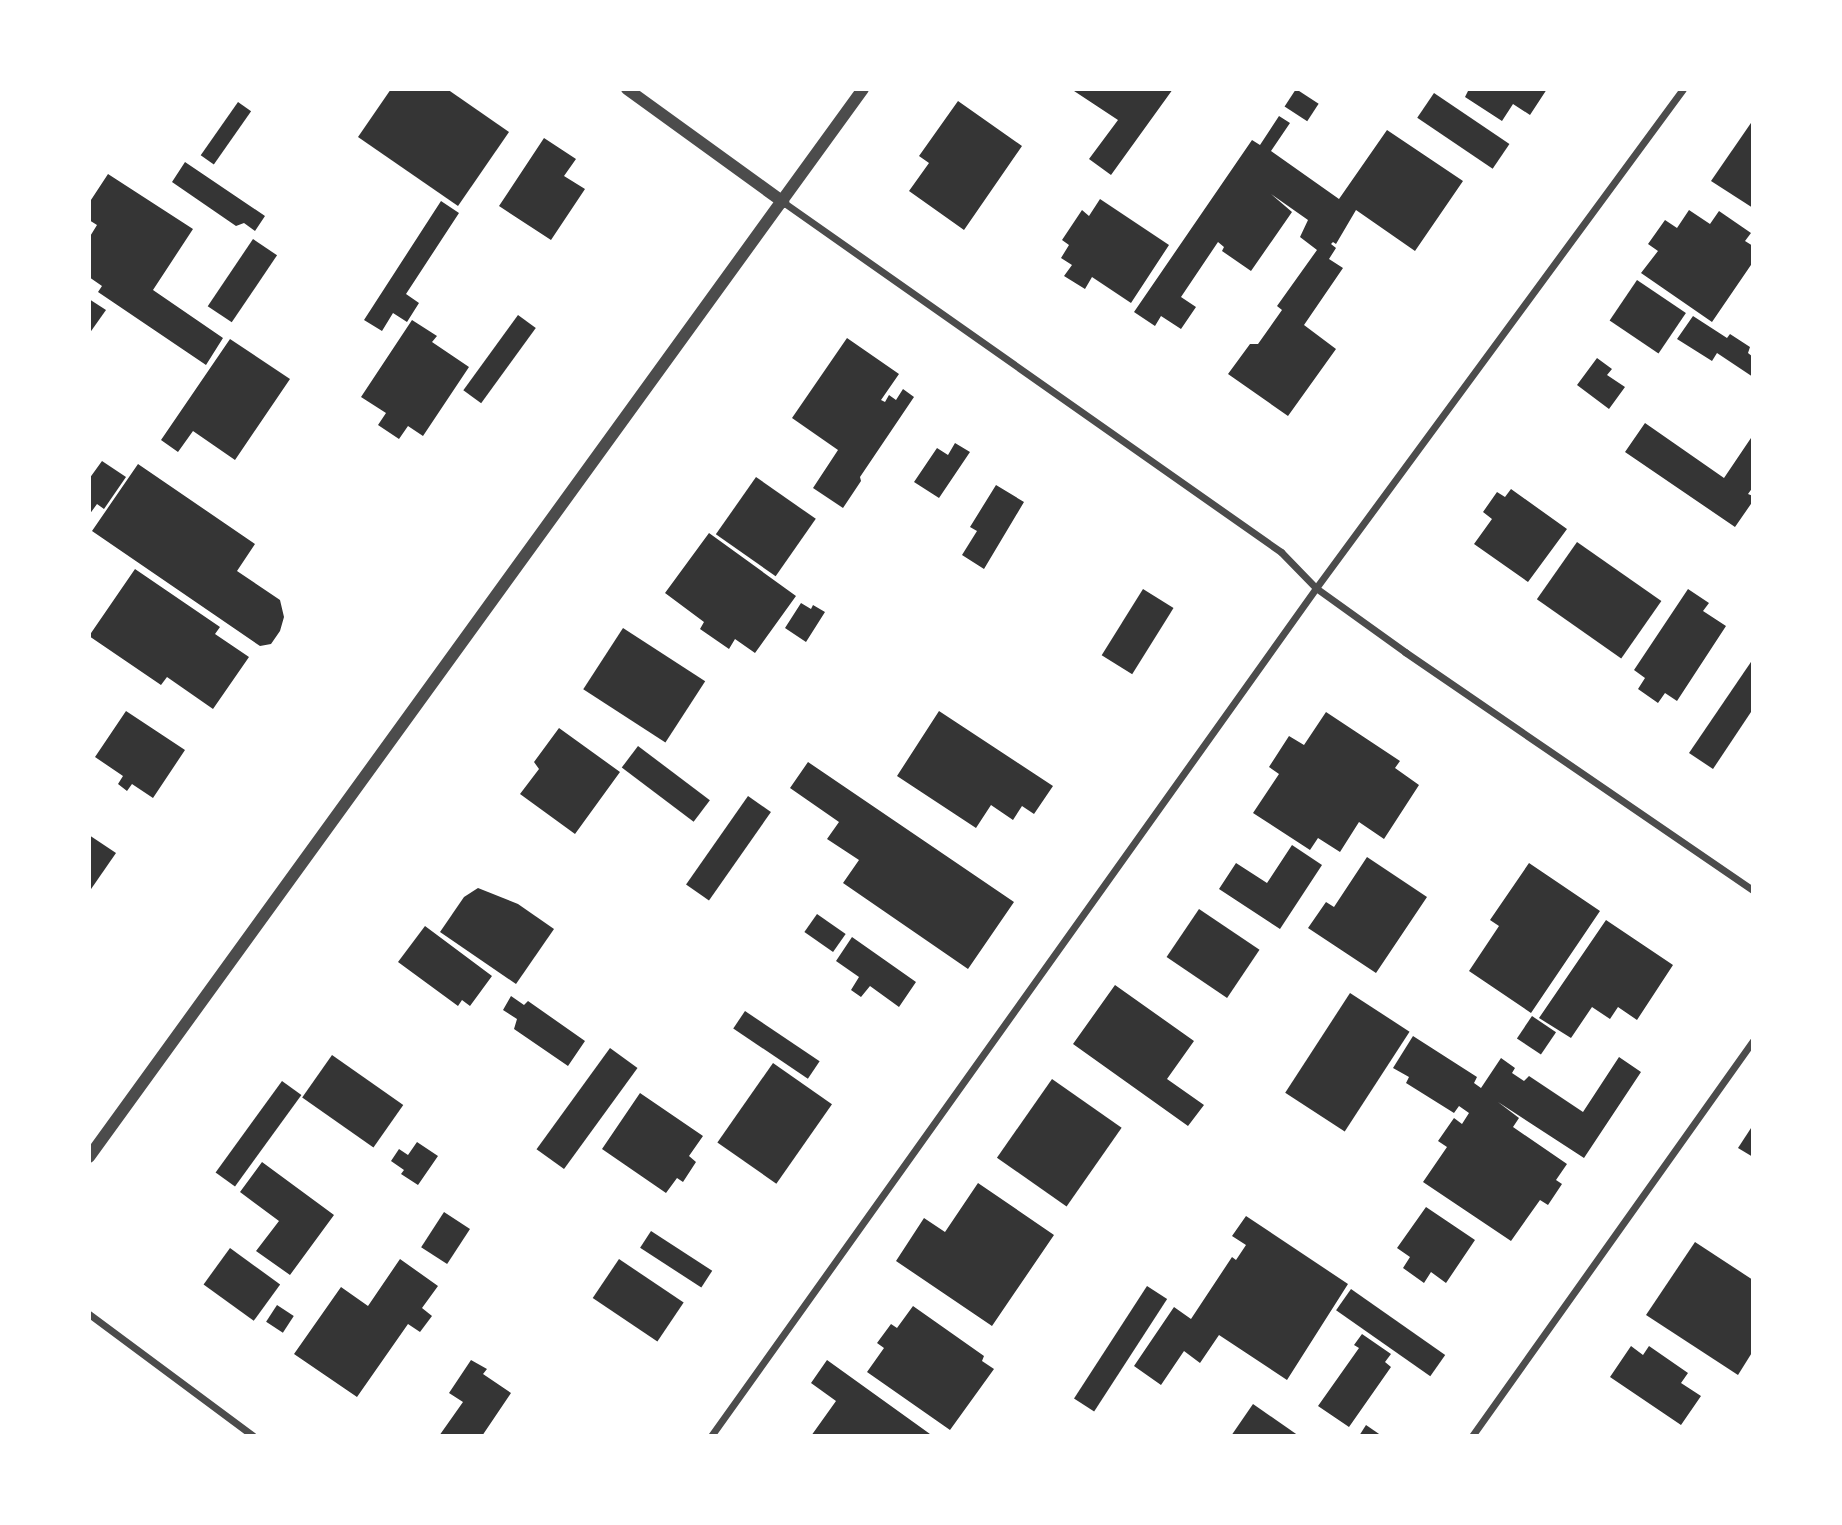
<!DOCTYPE html>
<style>
body{margin:0}
#map{position:relative;width:1842px;height:1525px;overflow:hidden;background:#fff;font-family:Roboto,sans-serif}
div>[style]{position:absolute}
.building>*{inset:0;background:#353535;transform-origin:0 0}
.minor>*{height:7px;margin:-3.5px;padding:0 3.5px;transform-origin:3.5px;border-radius:3.5px;background:#4c4c4c}
.tertiary>*{height:12px;margin:-6px;padding:0 6px;transform-origin:6px;border-radius:6px;background:#4c4c4c}
span{translate:-50% -50%;white-space:nowrap;text-align:center;line-height:1.15;-webkit-text-stroke:7px #fff;paint-order:stroke}
.frame{position:absolute;inset:0;border:91px solid #fff;pointer-events:none}
</style>
<div id="map">
<div class="building">
<div style="clip-path:polygon(391px 89px,447px 89px,509px 132px,458px 206px,358px 137px)"></div>
<div style="clip-path:polygon(1071px 89px,1173px 89px,1111px 175px,1089px 159px,1118px 120px)"></div>
<div style="left:1296px;top:89px;width:27px;height:21px;rotate:33deg"></div>
<div style="clip-path:polygon(1469px 89px,1547px 89px,1530px 115px,1513px 104px,1502px 121px,1465px 97px)"></div>
<div style="left:1434px;top:93px;width:91px;height:30px;rotate:34deg"></div>
<div style="clip-path:polygon(958px 101px,1022px 146px,964px 230px,909px 191px,929px 163px,919px 156px)"></div>
<div style="left:238px;top:102px;width:16px;height:65px;rotate:35deg"></div>
<div style="clip-path:polygon(1279px 116px,1290px 123px,1271px 151px,1339px 199px,1387px 130px,1463px 181px,1415px 251px,1356px 210px,1336px 244px,1333px 242px,1331px 244px,1336px 248px,1329px 259px,1343px 268px,1304px 325px,1336px 349px,1288px 416px,1228px 374px,1250px 344px,1258px 344px,1282px 310px,1277px 306px,1317px 250px,1300px 237px,1308px 220px,1271px 194px,1292px 212px,1251px 271px,1222px 251px,1224px 247px,1218px 242px,1181px 297px,1196px 307px,1181px 329px,1161px 316px,1155px 326px,1134px 312px,1252px 140px,1260px 145px)"></div>
<div style="clip-path:polygon(1753px 120px,1753px 208px,1711px 181px)"></div>
<div style="clip-path:polygon(544px 138px,576px 159px,564px 176px,585px 189px,551px 240px,499px 206px)"></div>
<div style="clip-path:polygon(185px 162px,265px 216px,255px 231px,244px 223px,236px 226px,172px 182px)"></div>
<div style="clip-path:polygon(108px 174px,193px 229px,153px 290px,223px 338px,206px 365px,98px 292px,102px 286px,89px 277px,89px 238px,97px 225px,89px 220px,89px 203px)"></div>
<div style="clip-path:polygon(1100px 199px,1169px 245px,1131px 303px,1092px 277px,1085px 289px,1064px 276px,1072px 265px,1061px 258px,1069px 245px,1062px 240px,1082px 210px,1089px 216px)"></div>
<div style="clip-path:polygon(441px 201px,459px 213px,406px 294px,419px 303px,407px 322px,393px 313px,382px 331px,364px 320px)"></div>
<div style="clip-path:polygon(1689px 210px,1710px 224px,1719px 211px,1751px 233px,1745px 241px,1753px 246px,1753px 262px,1712px 322px,1641px 273px,1658px 251px,1648px 244px,1665px 220px,1677px 228px)"></div>
<div style="left:253px;top:239px;width:29px;height:81px;rotate:34deg"></div>
<div style="left:1637px;top:280px;width:59px;height:49px;rotate:34deg"></div>
<div style="clip-path:polygon(89px 299px,106px 310px,89px 334px)"></div>
<div style="left:518px;top:315px;width:22px;height:93px;rotate:36deg"></div>
<div style="clip-path:polygon(1693px 316px,1727px 338px,1730px 334px,1750px 347px,1748px 353px,1753px 357px,1753px 377px,1717px 353px,1712px 361px,1677px 339px)"></div>
<div style="clip-path:polygon(412px 320px,437px 336px,432px 342px,469px 367px,423px 436px,408px 426px,399px 439px,378px 425px,386px 413px,361px 397px)"></div>
<div style="clip-path:polygon(847px 338px,899px 374px,881px 400px,885px 402px,889px 395px,896px 400px,903px 389px,914px 397px,860px 477px,861px 481px,843px 508px,813px 488px,838px 450px,792px 418px)"></div>
<div style="clip-path:polygon(230px 339px,290px 379px,235px 460px,193px 431px,178px 452px,161px 440px)"></div>
<div style="clip-path:polygon(1597px 358px,1612px 369px,1607px 375px,1625px 387px,1609px 409px,1577px 385px)"></div>
<div style="clip-path:polygon(1645px 423px,1724px 478px,1753px 435px,1753px 487px,1748px 494px,1753px 496px,1753px 501px,1735px 527px,1625px 452px)"></div>
<div style="clip-path:polygon(955px 443px,970px 452px,939px 498px,914px 482px,937px 448px,948px 455px)"></div>
<div style="clip-path:polygon(102px 461px,126px 477px,104px 509px,97px 504px,89px 515px,89px 479px)"></div>
<div style="clip-path:polygon(138px 464px,255px 544px,237px 571px,280px 600px,284px 617px,280px 631px,271px 644px,260px 646px,92px 531px)"></div>
<div style="left:756px;top:477px;width:73px;height:70px;rotate:35deg"></div>
<div style="clip-path:polygon(996px 485px,1024px 502px,984px 569px,962px 555px,977px 531px,970px 527px)"></div>
<div style="clip-path:polygon(1511px 489px,1567px 529px,1528px 582px,1474px 544px,1492px 519px,1483px 512px,1497px 492px,1505px 497px)"></div>
<div style="clip-path:polygon(709px 533px,796px 596px,755px 653px,735px 639px,729px 649px,700px 629px,704px 622px,665px 593px)"></div>
<div style="left:1577px;top:542px;width:103px;height:70px;rotate:35deg"></div>
<div style="clip-path:polygon(135px 569px,220px 627px,215px 634px,249px 657px,213px 709px,167px 677px,161px 685px,89px 636px)"></div>
<div style="left:1143px;top:589px;width:36px;height:78px;rotate:32deg"></div>
<div style="clip-path:polygon(1688px 589px,1709px 603px,1703px 611px,1726px 626px,1677px 701px,1665px 693px,1658px 703px,1638px 689px,1645px 678px,1634px 670px)"></div>
<div style="clip-path:polygon(801px 603px,811px 609px,813px 605px,825px 612px,806px 642px,785px 628px)"></div>
<div style="left:623px;top:628px;width:98px;height:73px;rotate:33deg"></div>
<div style="clip-path:polygon(1753px 659px,1753px 709px,1713px 769px,1689px 753px)"></div>
<div style="clip-path:polygon(126px 711px,185px 750px,153px 798px,132px 784px,127px 791px,118px 784px,123px 776px,95px 757px)"></div>
<div style="clip-path:polygon(939px 711px,1053px 786px,1034px 814px,1022px 806px,1013px 820px,991px 805px,976px 828px,897px 776px)"></div>
<div style="clip-path:polygon(1326px 712px,1400px 761px,1395px 768px,1419px 785px,1384px 839px,1359px 822px,1340px 852px,1318px 838px,1310px 850px,1253px 813px,1279px 774px,1269px 767px,1289px 736px,1304px 745px)"></div>
<div style="clip-path:polygon(559px 728px,620px 772px,575px 834px,520px 794px,539px 769px,534px 762px)"></div>
<div style="left:638px;top:746px;width:90px;height:27px;rotate:37deg"></div>
<div style="clip-path:polygon(808px 762px,1014px 902px,968px 969px,843px 883px,859px 860px,827px 839px,839px 822px,790px 788px)"></div>
<div style="left:748px;top:796px;width:28px;height:108px;rotate:35deg"></div>
<div style="clip-path:polygon(89px 835px,116px 853px,89px 892px)"></div>
<div style="clip-path:polygon(1292px 845px,1322px 865px,1280px 929px,1219px 889px,1236px 863px,1267px 883px)"></div>
<div style="clip-path:polygon(1367px 857px,1427px 897px,1376px 973px,1308px 928px,1326px 902px,1334px 907px)"></div>
<div style="clip-path:polygon(1529px 863px,1600px 911px,1531px 1013px,1469px 971px,1499px 926px,1490px 920px)"></div>
<div style="clip-path:polygon(478px 888px,518px 904px,554px 929px,516px 984px,440px 932px,464px 897px)"></div>
<div style="left:1199px;top:909px;width:73px;height:58px;rotate:34deg"></div>
<div style="left:817px;top:914px;width:35px;height:22px;rotate:35deg"></div>
<div style="clip-path:polygon(1606px 920px,1673px 965px,1637px 1020px,1618px 1007px,1610px 1019px,1592px 1007px,1571px 1038px,1539px 1018px)"></div>
<div style="clip-path:polygon(425px 926px,492px 976px,470px 1006px,462px 1000px,458px 1006px,398px 962px)"></div>
<div style="clip-path:polygon(852px 937px,916px 982px,899px 1007px,870px 986px,861px 997px,851px 990px,859px 977px,836px 961px)"></div>
<div style="clip-path:polygon(1115px 985px,1194px 1041px,1167px 1079px,1204px 1105px,1188px 1126px,1073px 1044px)"></div>
<div style="left:1350px;top:993px;width:71px;height:119px;rotate:33deg"></div>
<div style="clip-path:polygon(511px 996px,524px 1005px,528px 1001px,585px 1041px,568px 1066px,514px 1029px,517px 1019px,503px 1010px)"></div>
<div style="left:745px;top:1011px;width:90px;height:21px;rotate:34deg"></div>
<div style="left:1532px;top:1016px;width:29px;height:27px;rotate:34deg"></div>
<div style="clip-path:polygon(1413px 1036px,1477px 1077px,1474px 1083px,1481px 1088px,1501px 1058px,1515px 1068px,1512px 1073px,1524px 1081px,1529px 1076px,1583px 1112px,1619px 1057px,1641px 1072px,1584px 1158px,1498px 1102px,1519px 1118px,1513px 1127px,1567px 1164px,1556px 1180px,1562px 1184px,1548px 1205px,1540px 1200px,1511px 1241px,1423px 1182px,1447px 1147px,1438px 1141px,1454px 1118px,1462px 1124px,1469px 1113px,1459px 1106px,1454px 1113px,1406px 1083px,1409px 1077px,1393px 1068px)"></div>
<div style="left:610px;top:1048px;width:34px;height:125px;rotate:36deg"></div>
<div style="left:332px;top:1055px;width:87px;height:52px;rotate:35deg"></div>
<div style="left:773px;top:1063px;width:72px;height:97px;rotate:35deg"></div>
<div style="left:1052px;top:1079px;width:85px;height:96px;rotate:35deg"></div>
<div style="left:282px;top:1081px;width:24px;height:113px;rotate:36deg"></div>
<div style="clip-path:polygon(640px 1093px,703px 1136px,689px 1156px,696px 1162px,683px 1182px,677px 1178px,666px 1193px,602px 1149px)"></div>
<div style="clip-path:polygon(1753px 1125px,1753px 1157px,1738px 1148px)"></div>
<div style="clip-path:polygon(417px 1142px,438px 1156px,418px 1185px,401px 1174px,404px 1170px,391px 1161px,399px 1149px,408px 1155px)"></div>
<div style="clip-path:polygon(262px 1162px,334px 1215px,290px 1275px,256px 1251px,279px 1221px,240px 1192px)"></div>
<div style="clip-path:polygon(978px 1183px,1054px 1235px,992px 1326px,896px 1261px,924px 1218px,945px 1232px)"></div>
<div style="clip-path:polygon(1426px 1207px,1475px 1240px,1446px 1283px,1431px 1272px,1424px 1283px,1403px 1268px,1410px 1257px,1397px 1248px)"></div>
<div style="left:444px;top:1212px;width:31px;height:42px;rotate:33deg"></div>
<div style="clip-path:polygon(1246px 1216px,1348px 1284px,1287px 1380px,1219px 1335px,1200px 1363px,1184px 1351px,1161px 1385px,1134px 1366px,1174px 1307px,1191px 1319px,1232px 1257px,1236px 1260px,1246px 1245px,1232px 1236px)"></div>
<div style="left:651px;top:1231px;width:73px;height:20px;rotate:33deg"></div>
<div style="clip-path:polygon(1695px 1242px,1753px 1280px,1753px 1351px,1738px 1375px,1646px 1315px)"></div>
<div style="left:230px;top:1248px;width:62px;height:45px;rotate:36deg"></div>
<div style="clip-path:polygon(400px 1259px,438px 1286px,422px 1308px,432px 1316px,420px 1332px,408px 1324px,357px 1397px,294px 1354px,341px 1287px,368px 1306px)"></div>
<div style="left:619px;top:1259px;width:78px;height:47px;rotate:34deg"></div>
<div style="left:1147px;top:1286px;width:24px;height:134px;rotate:33deg"></div>
<div style="left:1351px;top:1289px;width:115px;height:26px;rotate:35deg"></div>
<div style="left:277px;top:1305px;width:20px;height:20px;rotate:33deg"></div>
<div style="clip-path:polygon(913px 1306px,984px 1356px,982px 1361px,994px 1369px,950px 1430px,867px 1372px,884px 1348px,877px 1343px,891px 1324px,897px 1328px)"></div>
<div style="clip-path:polygon(1362px 1334px,1391px 1354px,1385px 1362px,1391px 1367px,1349px 1427px,1318px 1406px,1359px 1348px,1354px 1345px)"></div>
<div style="clip-path:polygon(1631px 1346px,1643px 1355px,1649px 1346px,1688px 1373px,1681px 1383px,1701px 1396px,1681px 1425px,1610px 1377px)"></div>
<div style="clip-path:polygon(471px 1360px,487px 1369px,483px 1374px,511px 1393px,482px 1436px,439px 1436px,463px 1402px,449px 1393px)"></div>
<div style="clip-path:polygon(827px 1360px,930px 1434px,929px 1436px,811px 1436px,836px 1401px,811px 1383px)"></div>
<div style="clip-path:polygon(1253px 1404px,1299px 1436px,1231px 1436px)"></div>
<div style="clip-path:polygon(1366px 1425px,1382px 1436px,1359px 1436px)"></div>
</div>
<div class="minor">
<div style="left:783px;top:202px;width:609px;rotate:35.1deg"></div>
<div style="left:1281px;top:552px;width:50px;rotate:45.8deg"></div>
<div style="left:1316px;top:588px;width:110px;rotate:35.7deg"></div>
<div style="left:1405px;top:652px;width:422px;rotate:34.4deg"></div>
<div style="left:89px;top:1314px;width:204px;rotate:36.6deg"></div>
<div style="left:711px;top:1436px;width:1042px;rotate:-54.49deg"></div>
<div style="left:1316px;top:588px;width:619px;rotate:-53.67deg"></div>
<div style="left:1472px;top:1436px;width:485px;rotate:-54.6deg"></div>
</div>
<div class="tertiary">
<div style="left:627px;top:89px;width:193px;rotate:35.9deg"></div>
<div style="left:89px;top:1157px;width:1319px;rotate:-54.07deg"></div>
</div>
<div class="frame"></div>
</div>
